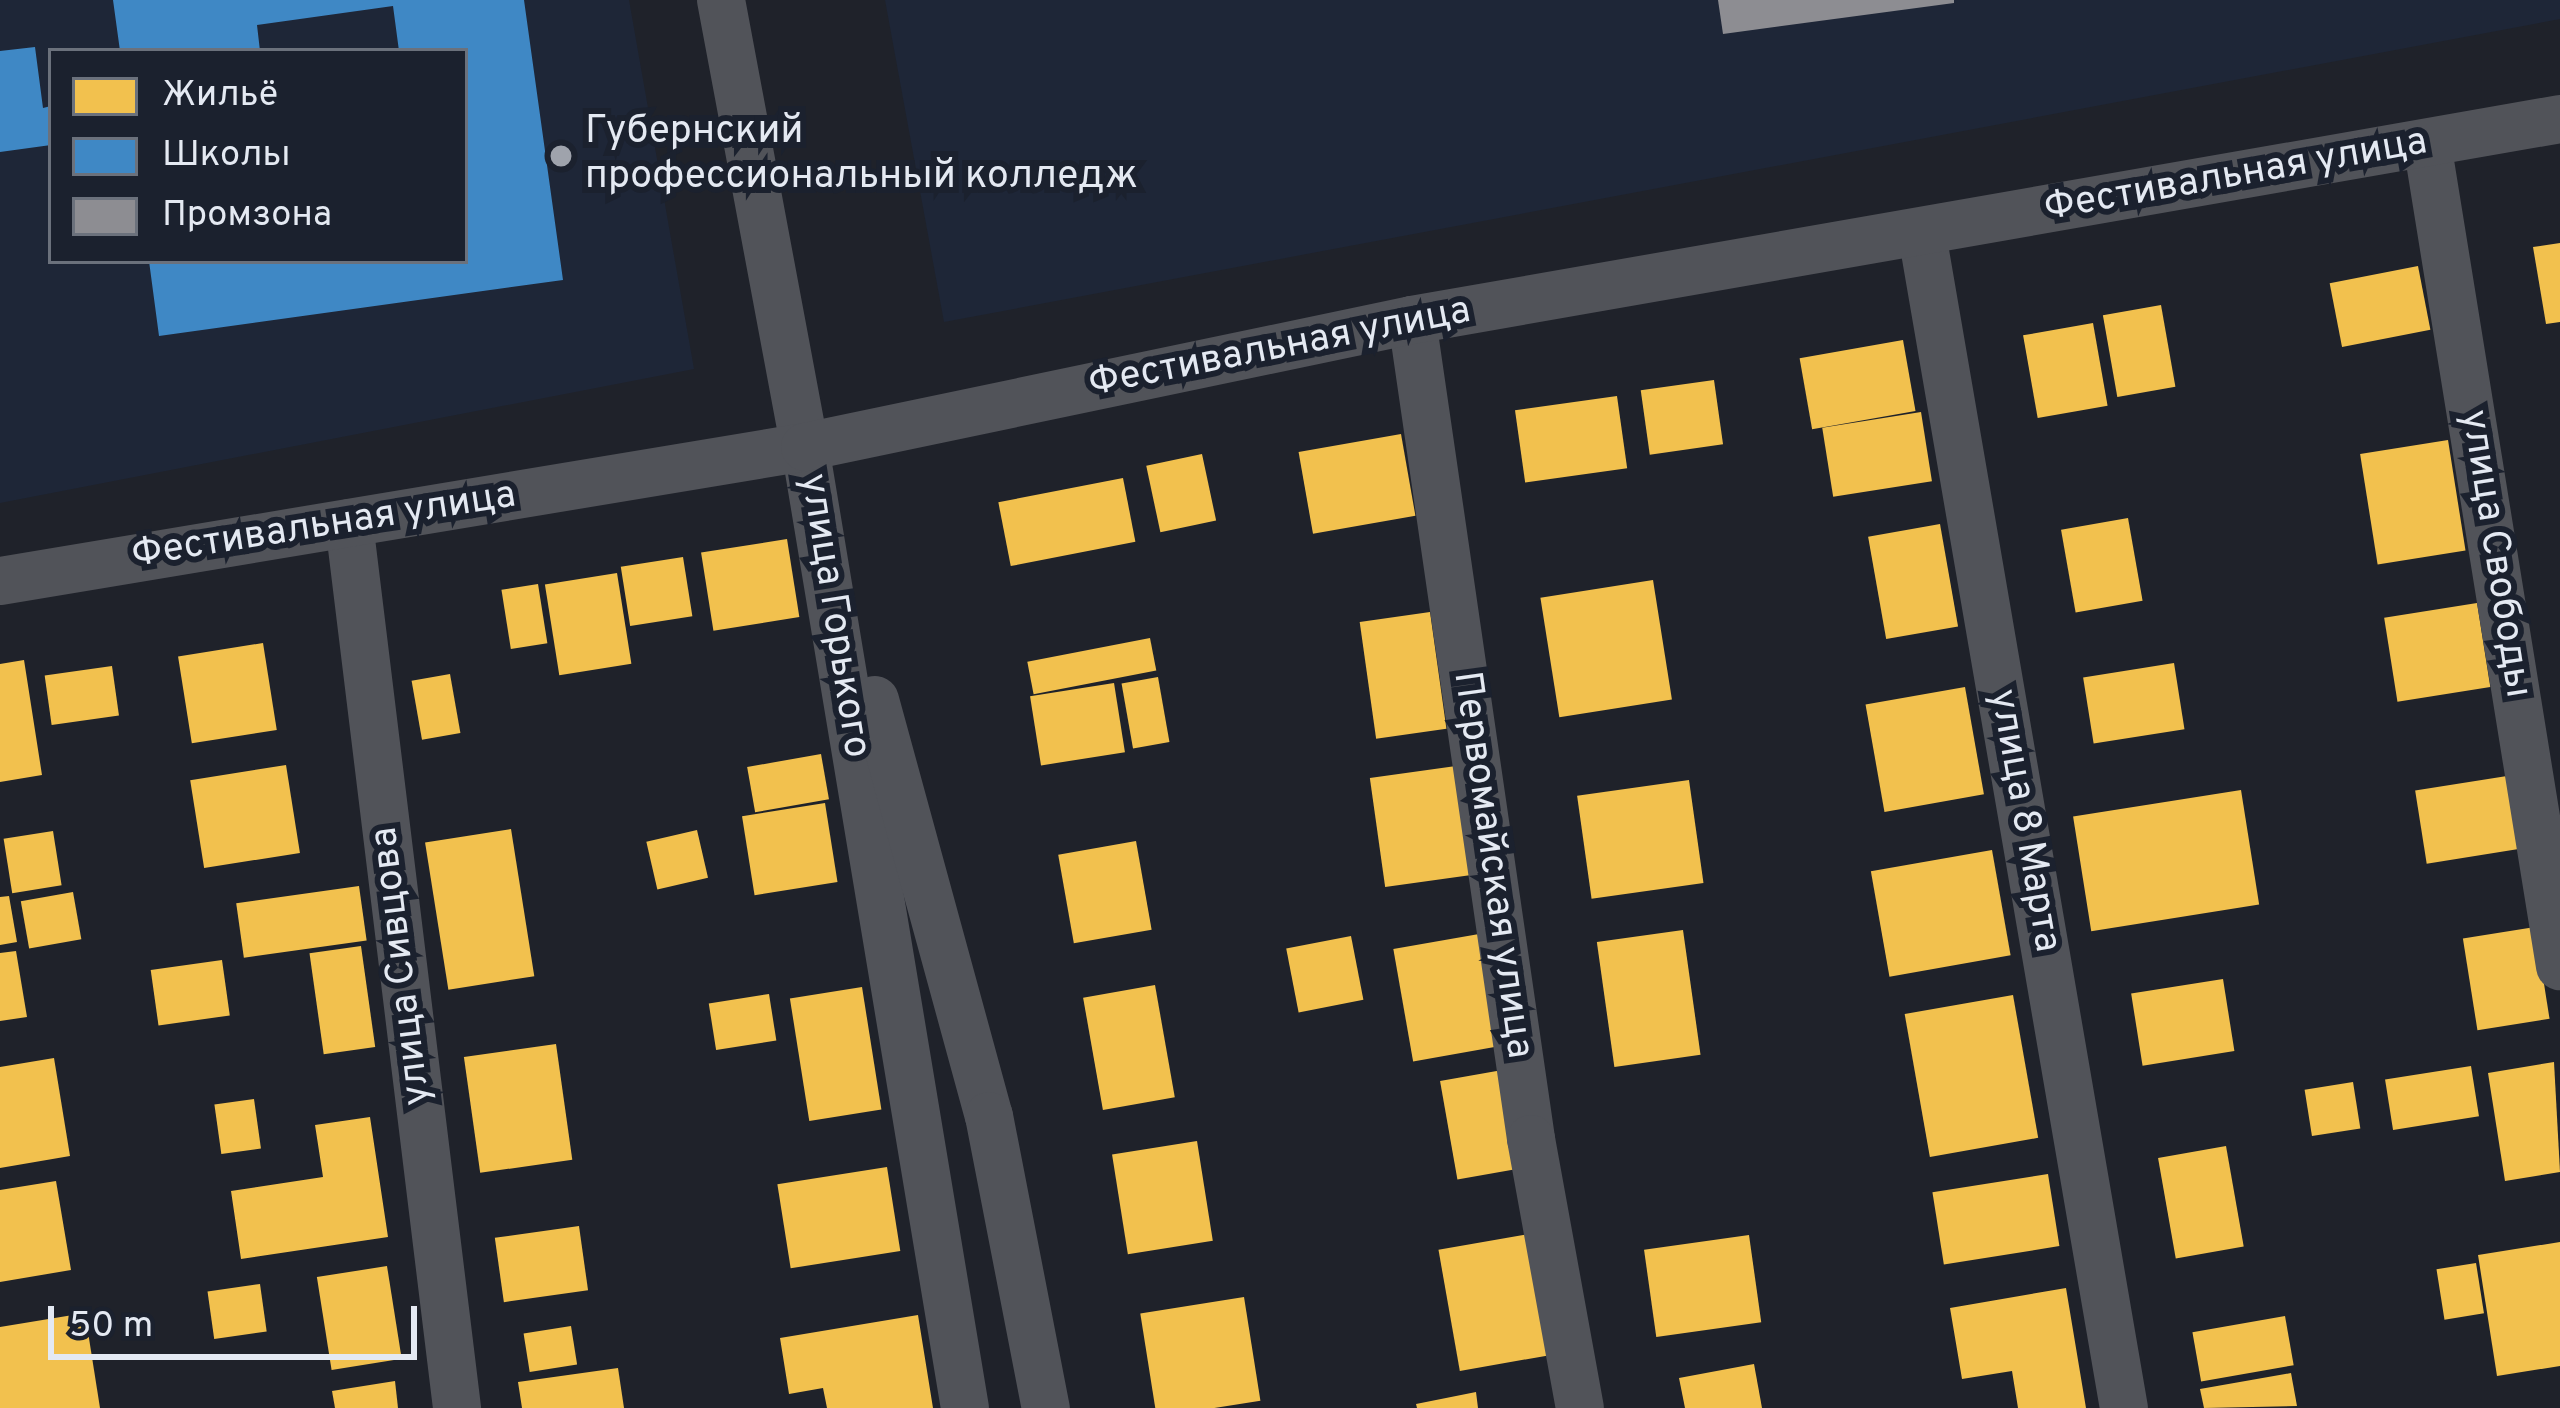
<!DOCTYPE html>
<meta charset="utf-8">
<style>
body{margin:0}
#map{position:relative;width:2560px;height:1408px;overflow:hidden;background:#1f222a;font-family:Overpass,sans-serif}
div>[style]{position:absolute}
.built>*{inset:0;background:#1e2637}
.homes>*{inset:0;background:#f2c14e;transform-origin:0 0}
.schools>*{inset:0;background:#3f88c5}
.industry>*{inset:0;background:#8d8d92}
.street>*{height:48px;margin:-24px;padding:0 24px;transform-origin:24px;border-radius:24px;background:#515359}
.dots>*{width:33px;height:33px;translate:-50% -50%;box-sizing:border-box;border:6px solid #1b212e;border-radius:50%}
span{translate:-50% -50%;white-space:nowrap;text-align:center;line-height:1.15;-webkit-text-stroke:12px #1b212e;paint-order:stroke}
.poi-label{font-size:39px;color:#e4e9f2}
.left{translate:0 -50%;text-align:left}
.street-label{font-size:39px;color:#e4e9f2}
.legend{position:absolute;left:48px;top:48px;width:420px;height:216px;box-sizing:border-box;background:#1b212e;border:3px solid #6b717c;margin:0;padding:15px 21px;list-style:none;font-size:36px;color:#e4e9f2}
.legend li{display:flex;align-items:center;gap:24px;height:60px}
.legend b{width:60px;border:3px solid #6b717c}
.scale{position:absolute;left:48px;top:1306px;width:369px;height:54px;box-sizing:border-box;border:6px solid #e4e9f2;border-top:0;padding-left:15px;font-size:36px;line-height:42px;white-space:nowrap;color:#e4e9f2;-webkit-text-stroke:9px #1b212e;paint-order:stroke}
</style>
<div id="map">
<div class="built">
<div style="clip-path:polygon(evenodd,0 0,629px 0,694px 369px,0 503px,0 0,51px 51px,465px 51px,465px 261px,51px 261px,51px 51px)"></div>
<div style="clip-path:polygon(885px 0,2560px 0,2560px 19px,944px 322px)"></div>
</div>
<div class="homes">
<div style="clip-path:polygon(2560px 243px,2560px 322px,2546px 324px,2533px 247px)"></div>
<div style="left:2418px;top:266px;width:65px;height:90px;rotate:79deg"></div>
<div style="left:2161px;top:305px;width:83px;height:59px;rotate:80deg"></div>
<div style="left:2093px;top:323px;width:84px;height:71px;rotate:80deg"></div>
<div style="left:1903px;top:340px;width:72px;height:105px;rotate:80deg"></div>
<div style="left:1714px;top:380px;width:65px;height:74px;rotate:82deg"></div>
<div style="left:1617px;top:396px;width:73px;height:103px;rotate:82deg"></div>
<div style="left:1921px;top:412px;width:70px;height:100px;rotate:81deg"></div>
<div style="left:1401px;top:434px;width:83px;height:104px;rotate:80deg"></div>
<div style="left:2448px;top:440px;width:112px;height:89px;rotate:81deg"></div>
<div style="left:1202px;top:454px;width:68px;height:57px;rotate:78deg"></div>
<div style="left:1123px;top:478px;width:65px;height:127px;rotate:79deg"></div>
<div style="left:2128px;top:518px;width:84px;height:68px;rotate:80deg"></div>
<div style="left:1940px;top:524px;width:104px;height:73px;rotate:80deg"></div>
<div style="left:787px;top:539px;width:79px;height:87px;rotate:81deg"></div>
<div style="left:683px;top:557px;width:60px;height:63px;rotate:81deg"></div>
<div style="left:617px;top:573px;width:92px;height:73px;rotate:81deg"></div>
<div style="left:1653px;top:580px;width:121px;height:114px;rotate:81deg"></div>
<div style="left:538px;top:584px;width:60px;height:37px;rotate:81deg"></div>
<div style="left:2477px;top:603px;width:85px;height:94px;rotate:81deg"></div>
<div style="left:1430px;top:612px;width:118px;height:71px;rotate:82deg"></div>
<div style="left:1150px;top:638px;width:33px;height:125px;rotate:79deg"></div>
<div style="left:263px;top:643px;width:88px;height:86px;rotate:81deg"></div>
<div style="clip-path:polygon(24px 660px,42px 775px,0 782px,0 664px)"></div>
<div style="left:2174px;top:663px;width:67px;height:92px;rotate:81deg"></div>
<div style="left:112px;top:666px;width:50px;height:68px;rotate:82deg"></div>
<div style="left:450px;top:674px;width:60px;height:39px;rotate:80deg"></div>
<div style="left:1158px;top:677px;width:66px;height:37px;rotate:80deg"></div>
<div style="left:1114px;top:683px;width:70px;height:85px;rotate:81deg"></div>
<div style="left:1965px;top:687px;width:109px;height:101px;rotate:80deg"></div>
<div style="left:821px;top:754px;width:46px;height:75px;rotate:80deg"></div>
<div style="left:286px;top:765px;width:89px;height:97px;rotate:81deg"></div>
<div style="left:1456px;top:766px;width:110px;height:87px;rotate:82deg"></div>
<div style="left:2507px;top:776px;width:74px;height:93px;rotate:81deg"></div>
<div style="left:1689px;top:780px;width:104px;height:113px;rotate:82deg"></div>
<div style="left:2241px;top:790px;width:116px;height:170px;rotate:81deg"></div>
<div style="left:825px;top:803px;width:80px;height:84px;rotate:81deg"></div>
<div style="left:511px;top:829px;width:149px;height:87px;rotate:81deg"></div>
<div style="left:697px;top:830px;width:49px;height:52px;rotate:77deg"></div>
<div style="left:53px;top:831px;width:55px;height:50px;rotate:81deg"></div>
<div style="left:1136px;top:841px;width:90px;height:79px;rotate:80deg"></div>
<div style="left:1992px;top:850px;width:107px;height:123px;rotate:80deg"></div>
<div style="left:359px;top:886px;width:55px;height:124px;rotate:82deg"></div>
<div style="left:73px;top:892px;width:48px;height:53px;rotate:80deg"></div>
<div style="clip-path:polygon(9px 896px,17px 942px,0 945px,0 897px)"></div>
<div style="left:2535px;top:927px;width:93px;height:73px;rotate:81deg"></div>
<div style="left:1683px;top:930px;width:126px;height:87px;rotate:82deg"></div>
<div style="left:1479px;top:934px;width:114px;height:87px;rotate:80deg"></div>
<div style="left:1351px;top:936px;width:65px;height:66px;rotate:79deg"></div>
<div style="left:361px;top:946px;width:102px;height:52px;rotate:82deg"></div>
<div style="clip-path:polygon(16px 951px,27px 1017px,0 1021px,0 953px)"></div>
<div style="left:222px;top:960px;width:56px;height:72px;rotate:82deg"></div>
<div style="left:2223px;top:979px;width:73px;height:93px;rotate:81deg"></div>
<div style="left:1155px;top:985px;width:114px;height:73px;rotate:80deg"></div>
<div style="left:862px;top:987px;width:124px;height:73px;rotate:81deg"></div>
<div style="left:769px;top:994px;width:47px;height:61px;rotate:81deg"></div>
<div style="left:2013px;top:995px;width:145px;height:110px;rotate:80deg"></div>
<div style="left:556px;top:1044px;width:117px;height:93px;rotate:82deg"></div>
<div style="clip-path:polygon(54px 1058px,70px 1156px,0 1168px,0 1067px)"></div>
<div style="clip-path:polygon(2554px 1062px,2560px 1172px,2505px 1181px,2488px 1073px)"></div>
<div style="left:2471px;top:1066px;width:51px;height:87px;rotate:81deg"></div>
<div style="left:1508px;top:1069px;width:100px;height:69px;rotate:80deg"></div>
<div style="left:2353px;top:1082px;width:47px;height:49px;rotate:81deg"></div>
<div style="left:254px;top:1099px;width:50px;height:40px;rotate:82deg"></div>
<div style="clip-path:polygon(370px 1117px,388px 1237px,241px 1259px,231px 1191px,323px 1177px,315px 1125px)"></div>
<div style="left:1197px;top:1141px;width:101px;height:86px;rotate:81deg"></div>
<div style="left:2226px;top:1146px;width:102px;height:69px;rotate:80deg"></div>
<div style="left:887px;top:1167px;width:85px;height:111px;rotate:81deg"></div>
<div style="left:2048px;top:1174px;width:73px;height:117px;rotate:81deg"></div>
<div style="clip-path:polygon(56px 1181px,71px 1270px,0 1282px,0 1190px)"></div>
<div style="left:579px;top:1226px;width:65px;height:85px;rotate:82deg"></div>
<div style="left:1534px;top:1233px;width:123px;height:97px;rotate:80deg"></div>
<div style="left:1749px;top:1235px;width:88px;height:106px;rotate:82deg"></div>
<div style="clip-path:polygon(2560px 1242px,2560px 1366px,2497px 1376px,2478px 1255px)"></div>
<div style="left:2476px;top:1263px;width:51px;height:40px;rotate:81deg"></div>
<div style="left:387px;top:1266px;width:94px;height:71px;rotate:81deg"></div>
<div style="left:260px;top:1284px;width:48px;height:53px;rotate:82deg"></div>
<div style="clip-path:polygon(2066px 1288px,2086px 1408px,2018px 1408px,2012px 1371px,1962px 1379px,1950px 1308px)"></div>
<div style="left:1244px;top:1297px;width:105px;height:105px;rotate:81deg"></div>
<div style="clip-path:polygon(85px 1313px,100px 1408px,0 1408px,0 1327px)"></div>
<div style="clip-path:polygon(918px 1315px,933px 1408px,827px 1408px,823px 1388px,789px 1394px,780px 1338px)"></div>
<div style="left:2285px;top:1316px;width:50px;height:94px;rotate:80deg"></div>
<div style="left:571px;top:1326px;width:39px;height:48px;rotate:81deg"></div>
<div style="clip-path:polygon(1754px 1364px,1762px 1408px,1685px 1408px,1679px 1378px)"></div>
<div style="clip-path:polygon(618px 1368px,624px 1408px,522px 1408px,518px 1382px)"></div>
<div style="clip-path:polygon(2291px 1373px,2297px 1406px,2204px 1408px,2200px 1389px)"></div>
<div style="clip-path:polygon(395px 1381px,398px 1408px,335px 1408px,332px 1391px)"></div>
<div style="clip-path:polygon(1476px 1392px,1478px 1408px,1417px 1408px,1416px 1404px)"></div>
</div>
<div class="schools">
<div style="clip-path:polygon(113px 0,524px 0,563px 280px,159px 336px,149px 261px,465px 261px,465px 51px,399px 51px,393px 6px,257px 25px,260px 51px,120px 51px)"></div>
<div style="clip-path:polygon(35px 47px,43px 108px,51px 106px,51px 145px,0 152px,0 51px)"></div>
</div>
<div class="industry">
<div style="clip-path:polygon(1718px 0,1954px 0,1954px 3px,1723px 34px)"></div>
</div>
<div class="street">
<div style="left:721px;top:0;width:455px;rotate:79.4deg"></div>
<div style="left:805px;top:447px;width:974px;rotate:80.55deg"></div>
<div style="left:2427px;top:143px;width:834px;rotate:80.82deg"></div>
<div style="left:1922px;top:234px;width:1191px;rotate:80.24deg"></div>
<div style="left:1412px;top:320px;width:828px;rotate:81.73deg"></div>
<div style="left:1531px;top:1139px;width:273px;rotate:79.7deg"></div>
<div style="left:349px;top:523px;width:892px;rotate:83.04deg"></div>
<div style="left:0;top:581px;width:816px;rotate:-9.45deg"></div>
<div style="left:805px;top:447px;width:620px;rotate:-11.82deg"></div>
<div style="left:1412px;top:320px;width:1165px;rotate:-9.93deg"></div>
<div style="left:875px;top:700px;width:431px;rotate:74.7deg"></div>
<div style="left:989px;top:1116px;width:298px;rotate:79deg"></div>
</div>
<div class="dots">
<div style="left:561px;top:156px;background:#9fa3ac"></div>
</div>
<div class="poi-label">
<span class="left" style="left:585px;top:156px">Губернский<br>профессиональный колледж</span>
</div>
<div class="street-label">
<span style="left:2236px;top:177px;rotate:-10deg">Фестивальная улица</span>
<span style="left:1280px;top:349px;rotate:-11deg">Фестивальная улица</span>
<span style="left:324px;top:527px;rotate:-9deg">Фестивальная улица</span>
<span style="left:2494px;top:554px;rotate:81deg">улица Свободы</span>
<span style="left:833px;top:616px;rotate:81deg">улица Горького</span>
<span style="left:2023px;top:821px;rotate:80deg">улица 8 Марта</span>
<span style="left:1491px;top:865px;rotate:82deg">Первомайская улица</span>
<span style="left:403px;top:966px;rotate:-97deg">улица Сивцова</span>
</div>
<ul class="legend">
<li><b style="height:33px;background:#f2c14e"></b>Жильё</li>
<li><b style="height:33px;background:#3f88c5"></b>Школы</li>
<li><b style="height:33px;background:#8d8d92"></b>Промзона</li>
</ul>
<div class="scale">50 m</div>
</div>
